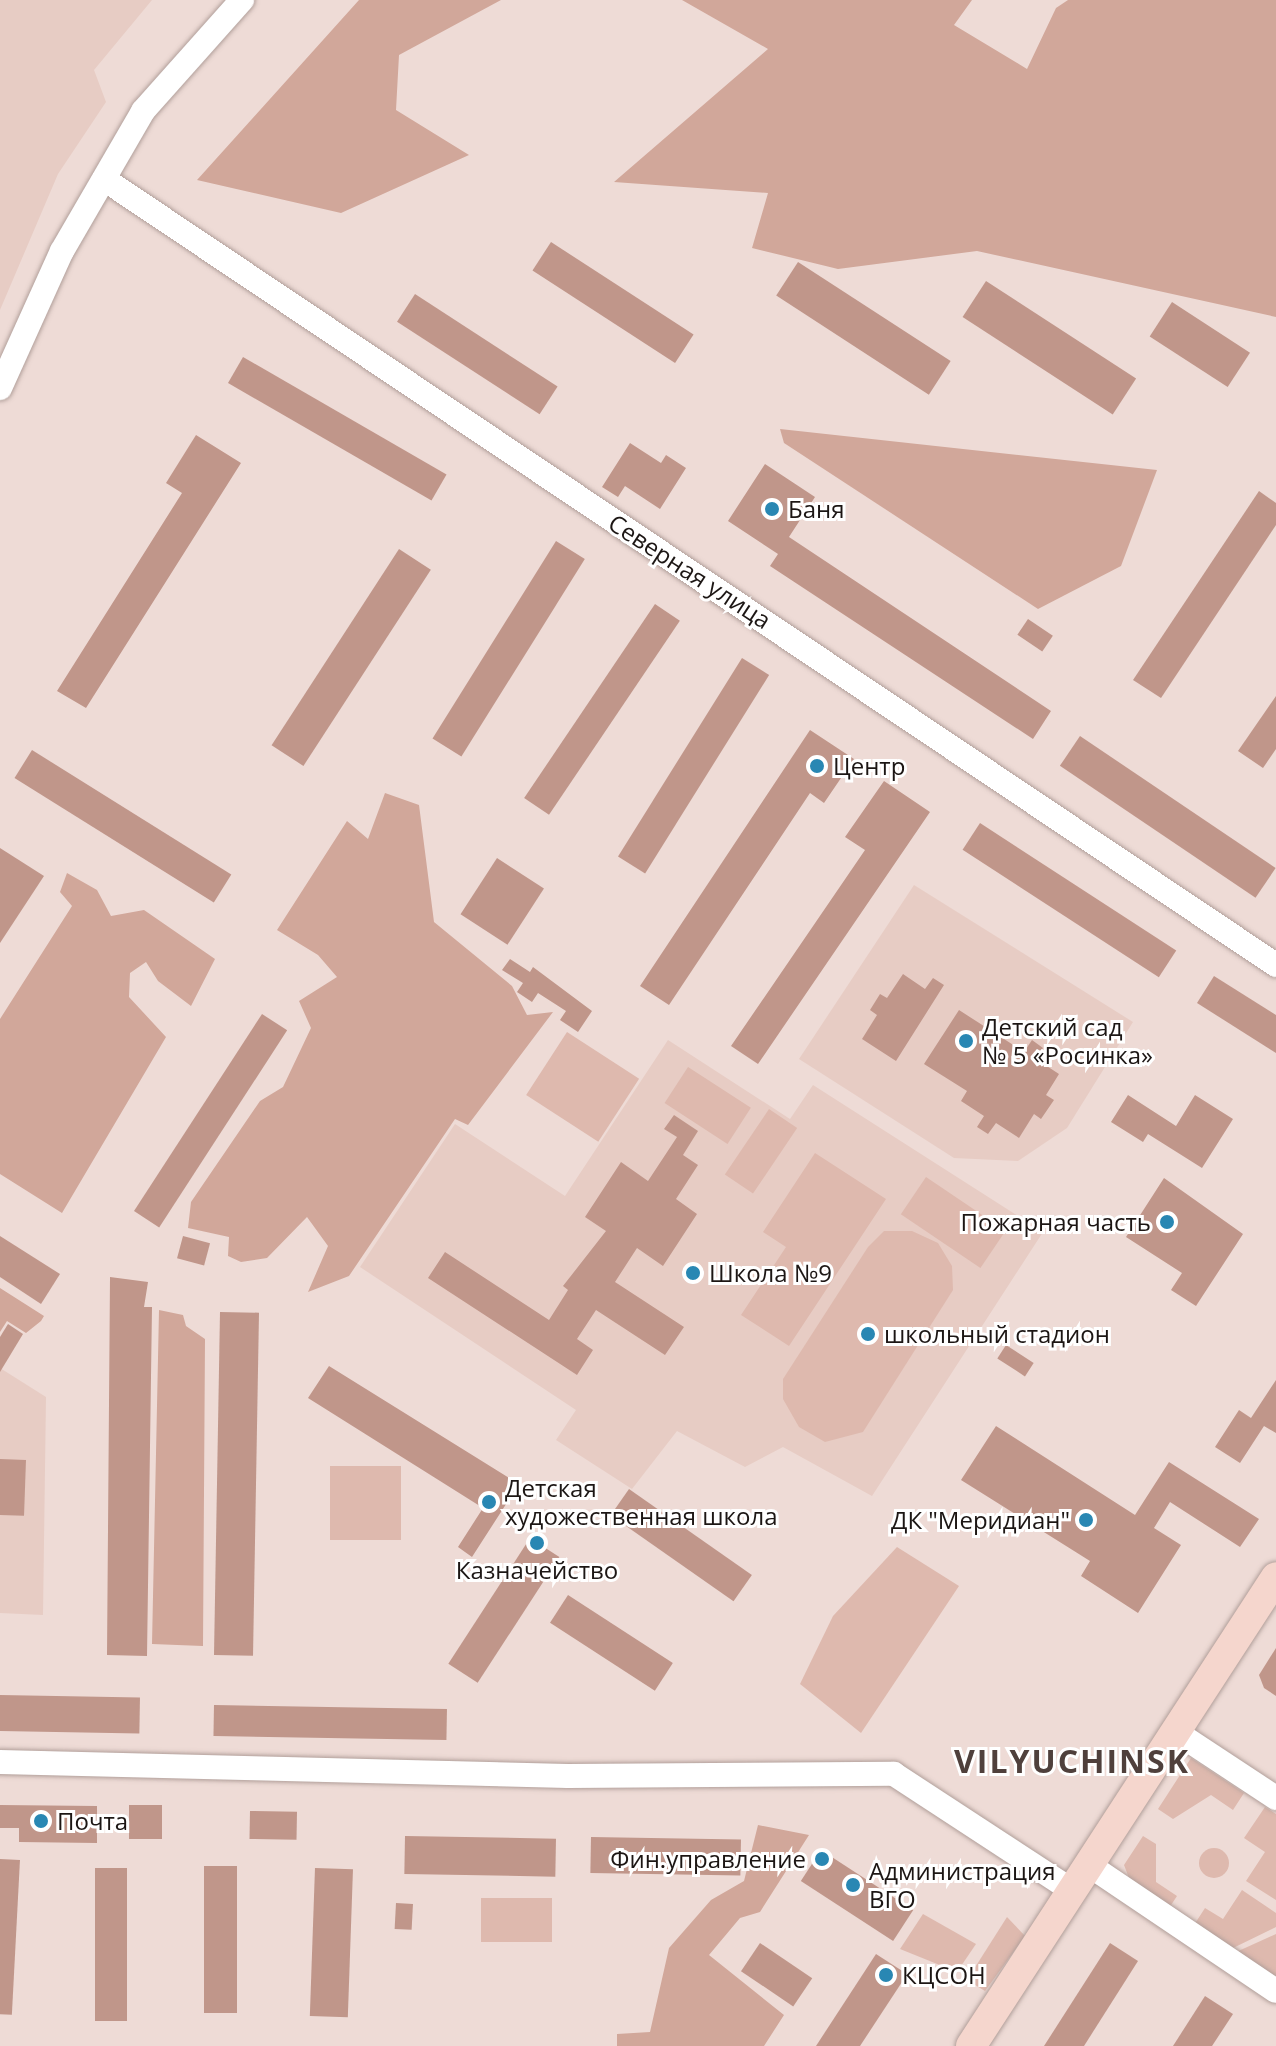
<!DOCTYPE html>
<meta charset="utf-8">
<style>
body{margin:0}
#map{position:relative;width:1276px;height:2046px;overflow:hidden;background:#eedbd6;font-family:"Open Sans",sans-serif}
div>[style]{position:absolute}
.built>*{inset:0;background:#e7ccc4}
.green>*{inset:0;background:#deb9ae;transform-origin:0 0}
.round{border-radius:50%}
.forest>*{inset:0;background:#d1a79a}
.building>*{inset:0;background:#c0968a;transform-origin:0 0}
.roads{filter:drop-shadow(0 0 2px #b19f9a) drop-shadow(0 0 2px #b19f9a)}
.minor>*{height:24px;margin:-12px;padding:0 12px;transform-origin:12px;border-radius:12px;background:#fff}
.major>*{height:30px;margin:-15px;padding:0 15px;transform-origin:15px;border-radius:15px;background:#f5d6cd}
.dots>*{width:22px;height:22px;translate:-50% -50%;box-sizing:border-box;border:4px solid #fff;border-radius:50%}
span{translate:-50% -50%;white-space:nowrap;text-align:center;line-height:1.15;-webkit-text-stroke:6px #fff;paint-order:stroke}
.poi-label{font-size:24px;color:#1c1614}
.left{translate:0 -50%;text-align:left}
.right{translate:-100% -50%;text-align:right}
.street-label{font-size:24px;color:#1c1614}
.district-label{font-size:32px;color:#4f403c;font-weight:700;letter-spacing:2px}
</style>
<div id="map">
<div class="built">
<div style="clip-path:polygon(0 0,152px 0,94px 70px,106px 102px,58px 174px,0 310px)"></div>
<div style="clip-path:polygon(914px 885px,1133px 1022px,1067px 1128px,1018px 1161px,954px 1158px,799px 1059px)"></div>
<div style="clip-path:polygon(668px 1040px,790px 1119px,813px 1085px,1043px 1232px,872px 1496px,783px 1447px,745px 1467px,677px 1431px,632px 1489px,556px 1440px,576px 1410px,360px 1267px,455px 1124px,565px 1196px)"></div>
<div style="clip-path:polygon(0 1368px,46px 1397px,43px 1615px,0 1613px)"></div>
</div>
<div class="green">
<div style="left:567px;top:1032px;width:86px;height:75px;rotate:33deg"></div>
<div style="left:688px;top:1067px;width:75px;height:43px;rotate:33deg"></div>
<div style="left:769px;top:1109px;width:34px;height:79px;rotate:34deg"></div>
<div style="clip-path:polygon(815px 1153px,886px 1199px,789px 1346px,741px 1315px,786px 1247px,763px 1232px)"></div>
<div style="left:926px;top:1177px;width:96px;height:45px;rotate:34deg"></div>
<div style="clip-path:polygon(884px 1231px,912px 1231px,938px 1243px,952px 1266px,953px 1290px,863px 1432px,825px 1442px,799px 1427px,783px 1399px,783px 1379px,868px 1247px)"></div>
<div style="left:330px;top:1466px;width:71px;height:74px"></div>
<div style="clip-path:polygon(897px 1547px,959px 1586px,861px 1733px,800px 1684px,833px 1616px)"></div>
<div style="clip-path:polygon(1191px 1758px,1244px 1793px,1233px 1810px,1211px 1795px,1173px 1819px,1158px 1809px)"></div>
<div style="clip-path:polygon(1265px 1807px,1276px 1814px,1276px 1900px,1246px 1881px,1265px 1852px,1244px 1838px)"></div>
<div style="clip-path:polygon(1143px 1836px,1156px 1844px,1156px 1882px,1177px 1896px,1169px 1908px,1131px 1883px,1124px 1865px)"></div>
<div class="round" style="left:1199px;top:1848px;width:30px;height:30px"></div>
<div style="clip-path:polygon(1242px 1890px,1276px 1913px,1276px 1927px,1231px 1949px,1194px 1925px,1205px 1908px,1223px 1919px)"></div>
<div style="left:481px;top:1898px;width:71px;height:44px"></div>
<div style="clip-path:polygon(923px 1914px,976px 1944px,957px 1972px,900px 1949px)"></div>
<div style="clip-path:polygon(1007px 1917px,1025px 1936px,985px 1991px,967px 1980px)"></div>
<div style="clip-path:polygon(1276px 1934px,1276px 1980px,1234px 1953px)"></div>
</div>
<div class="forest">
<div style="clip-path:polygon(359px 0,501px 0,399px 55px,396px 110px,469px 155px,341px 213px,197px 180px)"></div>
<div style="clip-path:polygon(682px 0,972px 0,954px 25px,1027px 69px,1056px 8px,1068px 0,1276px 0,1276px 317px,977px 251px,838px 269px,752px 248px,768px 193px,614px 182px,768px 49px)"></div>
<div style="clip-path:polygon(780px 429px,1157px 470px,1121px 566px,1038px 609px,784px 443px)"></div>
<div style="clip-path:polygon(385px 793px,419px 805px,434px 922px,512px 986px,527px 1015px,553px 1012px,468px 1125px,455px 1119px,349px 1276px,308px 1292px,328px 1246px,307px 1217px,267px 1258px,241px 1262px,228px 1256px,229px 1237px,188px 1228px,191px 1202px,260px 1101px,283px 1087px,311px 1028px,299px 1001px,337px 977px,318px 955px,277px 930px,347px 821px,368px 839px)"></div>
<div style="clip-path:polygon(67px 873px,97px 890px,111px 916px,144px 910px,215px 959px,191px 1006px,158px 981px,146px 962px,130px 973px,129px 997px,166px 1037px,62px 1213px,0 1174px,0 1019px,72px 906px,60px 892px)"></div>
<div style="clip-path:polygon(0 1288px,44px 1316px,41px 1321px,26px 1333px,7px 1321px,0 1332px)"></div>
<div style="clip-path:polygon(159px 1310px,183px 1315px,186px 1326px,205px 1339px,203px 1646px,152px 1644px)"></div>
<div style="clip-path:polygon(758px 1825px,809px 1835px,760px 1912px,740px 1918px,709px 1955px,784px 2015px,764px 2046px,617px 2046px,617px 2034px,650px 2032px,669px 1948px,711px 1900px,744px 1881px)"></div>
</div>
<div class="building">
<div style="left:551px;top:242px;width:170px;height:34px;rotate:33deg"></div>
<div style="left:798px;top:262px;width:182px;height:40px;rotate:33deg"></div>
<div style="left:986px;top:281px;width:179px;height:43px;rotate:33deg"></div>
<div style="left:415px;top:294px;width:170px;height:33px;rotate:33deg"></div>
<div style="left:1172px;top:302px;width:93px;height:41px;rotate:33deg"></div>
<div style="left:243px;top:357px;width:235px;height:30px;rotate:30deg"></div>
<div style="clip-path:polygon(196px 435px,241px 463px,86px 708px,57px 691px,182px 493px,166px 483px)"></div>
<div style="clip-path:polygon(630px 443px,661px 463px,666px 455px,686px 468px,660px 509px,625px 486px,618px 497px,602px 487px)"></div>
<div style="clip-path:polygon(765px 464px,815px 497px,789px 537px,1051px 711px,1033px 739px,770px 566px,778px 554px,728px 521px)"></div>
<div style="clip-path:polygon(1259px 491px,1276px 503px,1276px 525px,1161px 698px,1133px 680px)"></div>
<div style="left:556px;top:541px;width:34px;height:233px;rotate:32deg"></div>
<div style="left:399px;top:549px;width:38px;height:234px;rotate:33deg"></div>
<div style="left:655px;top:604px;width:30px;height:234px;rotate:34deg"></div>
<div style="left:1028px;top:619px;width:30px;height:19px;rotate:34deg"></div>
<div style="left:742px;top:658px;width:32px;height:234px;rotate:32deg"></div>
<div style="clip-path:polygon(1276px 696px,1276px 749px,1263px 768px,1238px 751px)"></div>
<div style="clip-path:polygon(810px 730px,854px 759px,824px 803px,810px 793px,669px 1005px,640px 986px)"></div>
<div style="left:1080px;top:736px;width:236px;height:36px;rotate:34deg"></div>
<div style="left:32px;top:750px;width:235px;height:33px;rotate:32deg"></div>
<div style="clip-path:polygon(884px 781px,930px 812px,758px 1064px,731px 1046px,865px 850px,845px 837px)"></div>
<div style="left:980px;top:823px;width:234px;height:32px;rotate:33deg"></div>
<div style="clip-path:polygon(0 848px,44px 876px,0 943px)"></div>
<div style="left:497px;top:858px;width:56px;height:67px;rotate:33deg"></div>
<div style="clip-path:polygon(510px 959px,530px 972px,533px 967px,592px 1011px,578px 1032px,560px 1020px,566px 1011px,538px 993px,532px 1002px,517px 992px,523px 983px,502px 970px)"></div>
<div style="clip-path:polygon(903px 974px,925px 989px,933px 978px,944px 985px,896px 1061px,862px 1039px,877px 1015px,870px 1010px,880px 994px,887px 998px)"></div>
<div style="clip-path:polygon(1214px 976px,1276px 1015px,1276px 1053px,1197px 1003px)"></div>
<div style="clip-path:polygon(959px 1010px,1024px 1052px,1032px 1040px,1043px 1048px,1036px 1059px,1059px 1074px,1046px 1095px,1054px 1100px,1041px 1119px,1034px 1114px,1019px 1138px,996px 1123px,988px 1134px,977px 1127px,984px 1116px,961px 1101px,967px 1091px,924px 1064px)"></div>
<div style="left:262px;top:1014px;width:30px;height:235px;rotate:33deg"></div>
<div style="clip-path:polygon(1128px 1095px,1176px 1126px,1195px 1095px,1233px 1119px,1202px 1168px,1148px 1134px,1143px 1142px,1111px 1122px)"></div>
<div style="clip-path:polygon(674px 1115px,698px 1131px,683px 1155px,698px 1165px,676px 1199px,697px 1214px,663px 1266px,637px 1248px,615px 1282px,684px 1327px,665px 1355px,596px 1310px,577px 1339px,593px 1350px,577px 1375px,428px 1278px,445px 1252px,549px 1320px,568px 1290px,563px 1286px,606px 1231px,585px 1217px,621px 1162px,648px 1181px,677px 1137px,664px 1129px)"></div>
<div style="clip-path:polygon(1164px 1178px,1243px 1234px,1196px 1306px,1171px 1290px,1182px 1273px,1126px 1237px)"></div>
<div style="clip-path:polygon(0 1236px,60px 1274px,41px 1304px,0 1277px)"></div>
<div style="left:183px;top:1236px;width:28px;height:23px;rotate:15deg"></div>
<div style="clip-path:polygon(110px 1277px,148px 1282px,144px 1307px,152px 1307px,147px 1656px,107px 1655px)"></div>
<div style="left:220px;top:1312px;width:39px;height:343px;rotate:1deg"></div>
<div style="clip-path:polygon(8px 1324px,23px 1334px,0 1372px,0 1337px)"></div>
<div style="left:1006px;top:1345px;width:33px;height:16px;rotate:33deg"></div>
<div style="clip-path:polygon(329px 1366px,519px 1484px,472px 1557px,458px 1547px,483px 1508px,308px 1398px)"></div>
<div style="clip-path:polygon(1276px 1380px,1276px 1433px,1264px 1426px,1240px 1463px,1215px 1447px,1239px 1410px,1251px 1418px)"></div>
<div style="clip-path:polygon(996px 1426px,1135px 1515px,1169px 1462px,1259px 1519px,1240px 1547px,1170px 1502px,1154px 1528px,1181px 1545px,1138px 1613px,1081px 1576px,1090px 1561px,961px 1480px)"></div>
<div style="left:0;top:1459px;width:26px;height:56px;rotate:2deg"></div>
<div style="left:629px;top:1489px;width:150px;height:32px;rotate:35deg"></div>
<div style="left:530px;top:1538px;width:35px;height:150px;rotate:33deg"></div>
<div style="left:568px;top:1595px;width:125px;height:33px;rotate:33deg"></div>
<div style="clip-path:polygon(1276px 1648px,1276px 1696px,1264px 1688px,1259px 1675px)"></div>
<div style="left:0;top:1695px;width:140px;height:36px;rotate:1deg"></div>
<div style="left:214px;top:1705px;width:233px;height:31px;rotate:1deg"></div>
<div style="clip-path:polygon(0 1805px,97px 1806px,97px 1843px,19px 1842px,19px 1828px,0 1828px)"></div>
<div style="left:162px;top:1805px;width:34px;height:33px;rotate:90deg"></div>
<div style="left:250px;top:1811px;width:47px;height:28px;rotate:1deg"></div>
<div style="left:405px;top:1836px;width:151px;height:38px;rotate:1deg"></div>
<div style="left:591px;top:1837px;width:150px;height:36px;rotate:1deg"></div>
<div style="left:821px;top:1850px;width:110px;height:37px;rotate:33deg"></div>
<div style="left:0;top:1859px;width:20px;height:155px;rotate:3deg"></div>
<div style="left:204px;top:1866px;width:33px;height:147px"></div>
<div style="left:95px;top:1868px;width:32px;height:153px"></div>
<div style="left:315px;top:1868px;width:38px;height:148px;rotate:2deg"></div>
<div style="left:396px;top:1903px;width:17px;height:26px;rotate:3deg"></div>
<div style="left:760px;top:1943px;width:63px;height:34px;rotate:34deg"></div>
<div style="clip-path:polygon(1110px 1943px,1138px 1961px,1084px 2046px,1044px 2046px)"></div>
<div style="clip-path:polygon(876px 1954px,907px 1974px,902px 1982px,860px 2046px,816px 2046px)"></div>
<div style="clip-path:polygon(1205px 1996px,1233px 2014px,1212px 2046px,1173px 2046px)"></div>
</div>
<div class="roads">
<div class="minor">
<div style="left:104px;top:179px;width:1411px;rotate:33.85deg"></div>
<div style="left:0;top:388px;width:150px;rotate:-65.7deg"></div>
<div style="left:62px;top:251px;width:162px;rotate:-59.9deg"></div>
<div style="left:143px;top:111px;width:149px;rotate:-48.3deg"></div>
<div style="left:1176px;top:1732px;width:120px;rotate:33.4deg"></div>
<div style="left:0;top:1762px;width:568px;rotate:1.41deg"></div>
<div style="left:568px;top:1776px;width:326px;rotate:-0.4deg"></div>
<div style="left:894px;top:1774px;width:214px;rotate:33.2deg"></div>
<div style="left:1089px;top:1865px;width:225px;rotate:34deg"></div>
</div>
<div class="major">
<div style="left:971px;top:2046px;width:559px;rotate:-56.96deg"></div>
</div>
</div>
<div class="dots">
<div style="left:772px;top:509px;background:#2987b3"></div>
<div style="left:817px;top:766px;background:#2987b3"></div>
<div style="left:966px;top:1041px;background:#2987b3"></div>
<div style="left:1167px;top:1222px;background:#2987b3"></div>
<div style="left:693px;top:1273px;background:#2987b3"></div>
<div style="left:868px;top:1334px;background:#2987b3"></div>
<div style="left:489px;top:1502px;background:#2987b3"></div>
<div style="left:1086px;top:1520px;background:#2987b3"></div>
<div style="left:537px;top:1543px;background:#2987b3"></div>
<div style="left:41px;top:1821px;background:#2987b3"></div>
<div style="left:822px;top:1859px;background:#2987b3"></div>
<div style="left:853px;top:1885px;background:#2987b3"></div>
<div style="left:886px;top:1975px;background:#2987b3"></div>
</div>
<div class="poi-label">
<span class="left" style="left:788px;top:509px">Баня</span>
<span class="left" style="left:833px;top:766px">Центр</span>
<span class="left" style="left:982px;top:1041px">Детский сад<br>№ 5 «Росинка»</span>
<span class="right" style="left:1151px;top:1222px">Пожарная часть</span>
<span class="left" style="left:709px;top:1273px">Школа №9</span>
<span class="left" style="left:884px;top:1334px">школьный стадион</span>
<span class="left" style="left:505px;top:1502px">Детская<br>художественная школа</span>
<span class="right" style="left:1070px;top:1520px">ДК "Меридиан"</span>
<span style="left:537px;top:1570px">Казначейство</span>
<span class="left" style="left:57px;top:1821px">Почта</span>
<span class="right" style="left:806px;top:1859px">Фин.управление</span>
<span class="left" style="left:869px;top:1885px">Администрация<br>ВГО</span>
<span class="left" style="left:902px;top:1975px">КЦСОН</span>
</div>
<div class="street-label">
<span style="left:690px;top:571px;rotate:33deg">Северная улица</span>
</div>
<div class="district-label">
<span style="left:1072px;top:1761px">VILYUCHINSK</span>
</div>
</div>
